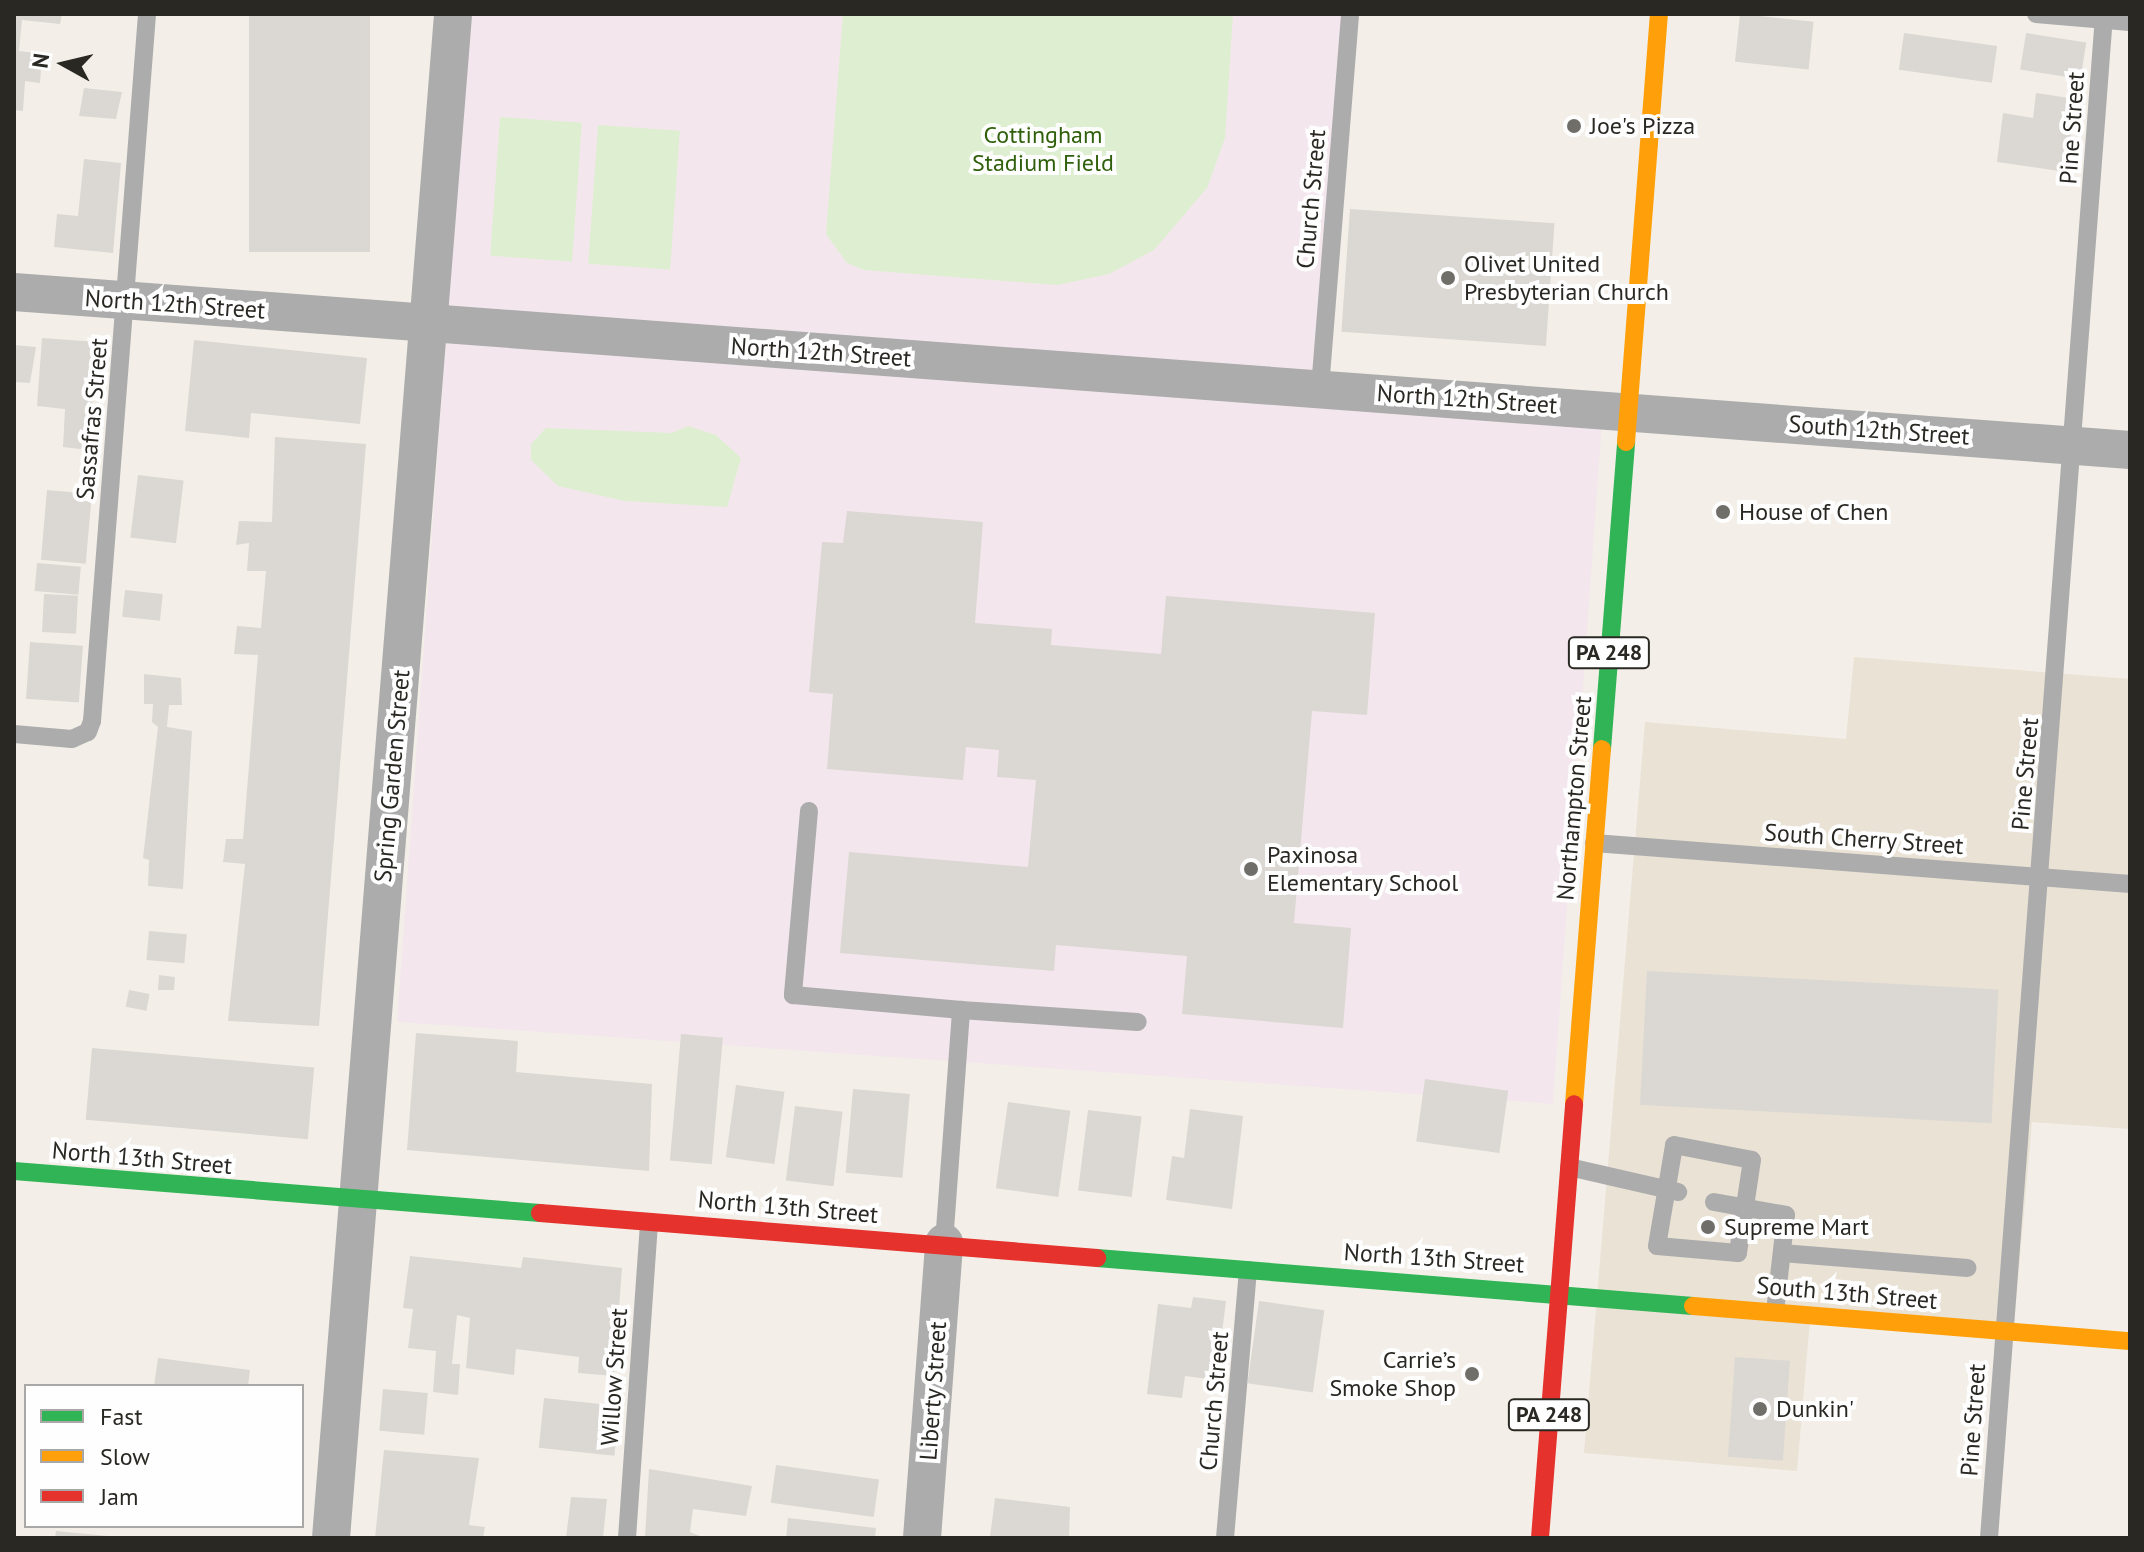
<!DOCTYPE html>
<meta charset="utf-8">
<style>
body{margin:0}
#map{position:relative;width:2144px;height:1552px;overflow:hidden;background:#f3efe8;font-family:"PT Sans",sans-serif}
div>[style]{position:absolute}
.built>*{inset:0;background:#e9e2d5}
.education>*{inset:0;background:#f3e7ed}
.green>*{inset:0;background:#deeed0;transform-origin:0 0}
.building>*{inset:0;background:#dbd7d2;transform-origin:0 0}
.lane>*{height:18px;margin:-9px;padding:0 9px;transform-origin:9px;border-radius:9px;background:#acacac}
.street>*{height:38px;margin:-19px;padding:0 19px;transform-origin:19px;border-radius:19px;background:#acacac}
.fast>*{height:18px;margin:-9px;padding:0 9px;transform-origin:9px;border-radius:9px;background:#30b455}
.slow>*{height:18px;margin:-9px;padding:0 9px;transform-origin:9px;border-radius:9px;background:#ff9f0a}
.jam>*{height:18px;margin:-9px;padding:0 9px;transform-origin:9px;border-radius:9px;background:#e5322d}
.dots>*{width:22px;height:22px;translate:-50% -50%;box-sizing:border-box;border:4px solid #fefefe;border-radius:50%}
span{translate:-50% -50%;white-space:nowrap;text-align:center;line-height:1.15;-webkit-text-stroke:8px #fefefe;paint-order:stroke}
.shield-label span{padding:2px 6px;background:#fefefe;border:2px solid;border-radius:6px;-webkit-text-stroke-width:0}
.shield-label{font-size:22px;color:#2a2823;font-weight:700}
.poi-label{font-size:24px;color:#2a2823}
.left{translate:0 -50%;text-align:left}
.right{translate:-100% -50%;text-align:right}
.street-label{font-size:24px;color:#2a2823}
.park-label{font-size:24px;color:#30600b}
.frame{position:absolute;inset:0;border:16px solid #2a2823;pointer-events:none}
.legend{position:absolute;left:24px;top:1384px;width:280px;height:144px;box-sizing:border-box;background:#fefefe;border:2px solid #a9a8a6;margin:0;padding:10px 14px;list-style:none;font-size:24px;color:#2a2823}
.legend li{display:flex;align-items:center;gap:16px;height:40px}
.legend b{width:40px;border:2px solid #a9a8a6}
.north{position:absolute;left:24px;top:24px;width:80px;height:80px;-webkit-text-stroke:6px #fefefe;paint-order:stroke;rotate:278deg;font-size:22px;font-weight:700;line-height:32px;text-align:center;color:#2a2823}
.north::after{content:'';display:block;margin:auto;width:28px;height:36px;background:#2a2823;clip-path:polygon(50% 0,100% 100%,50% 72%,0 100%)}
</style>
<div id="map">
<div class="built">
<div style="clip-path:polygon(1854px 657px,2130px 679px,2130px 1129px,2032px 1122px,2014px 1325px,1811px 1308px,1797px 1471px,1584px 1453px,1645px 722px,1846px 739px)"></div>
</div>
<div class="education">
<div style="clip-path:polygon(469px 14px,1342px 14px,1316px 390px,1603px 410px,1553px 1104px,397px 1022px)"></div>
</div>
<div class="green">
<div style="clip-path:polygon(843px 14px,1233px 14px,1225px 138px,1207px 188px,1154px 250px,1109px 274px,1057px 285px,864px 270px,847px 263px,826px 234px)"></div>
<div style="left:500px;top:117px;width:82px;height:139px;rotate:4deg"></div>
<div style="left:598px;top:125px;width:82px;height:139px;rotate:4deg"></div>
<div style="clip-path:polygon(688px 426px,716px 435px,741px 458px,727px 507px,625px 501px,558px 486px,531px 460px,531px 444px,546px 428px,672px 433px)"></div>
</div>
<div class="building">
<div style="clip-path:polygon(14px 14px,62px 14px,60px 24px,22px 20px,19px 51px,42px 54px,40px 83px,25px 81px,23px 111px,14px 110px)"></div>
<div style="left:249px;top:14px;width:121px;height:238px"></div>
<div style="left:1740px;top:14px;width:74px;height:48px;rotate:6deg"></div>
<div style="left:1904px;top:33px;width:94px;height:37px;rotate:8deg"></div>
<div style="left:2026px;top:33px;width:61px;height:37px;rotate:9deg"></div>
<div style="clip-path:polygon(84px 88px,122px 92px,116px 119px,79px 116px)"></div>
<div style="clip-path:polygon(2036px 93px,2076px 99px,2066px 172px,1997px 162px,2003px 113px,2033px 118px)"></div>
<div style="clip-path:polygon(84px 159px,121px 163px,113px 253px,54px 247px,57px 214px,78px 216px)"></div>
<div style="left:1350px;top:209px;width:205px;height:123px;rotate:4deg"></div>
<div style="clip-path:polygon(42px 338px,98px 342px,88px 450px,63px 447px,65px 409px,37px 406px)"></div>
<div style="clip-path:polygon(194px 340px,367px 358px,360px 424px,251px 413px,249px 438px,185px 431px)"></div>
<div style="clip-path:polygon(14px 345px,36px 347px,30px 383px,14px 382px)"></div>
<div style="clip-path:polygon(275px 437px,366px 444px,319px 1026px,228px 1021px,245px 864px,223px 862px,226px 839px,243px 839px,258px 655px,234px 654px,237px 626px,261px 628px,266px 571px,247px 571px,249px 543px,236px 545px,239px 521px,272px 522px)"></div>
<div style="left:138px;top:475px;width:46px;height:63px;rotate:7deg"></div>
<div style="left:47px;top:490px;width:45px;height:70px;rotate:5deg"></div>
<div style="clip-path:polygon(847px 511px,983px 522px,975px 623px,1052px 629px,1051px 645px,1161px 654px,1166px 596px,1375px 613px,1367px 715px,1312px 711px,1294px 923px,1351px 928px,1343px 1028px,1182px 1014px,1187px 956px,1056px 945px,1054px 971px,840px 953px,849px 852px,1028px 867px,1036px 780px,997px 777px,999px 750px,966px 747px,963px 780px,827px 769px,833px 694px,809px 692px,822px 542px,843px 543px)"></div>
<div style="left:37px;top:563px;width:44px;height:28px;rotate:5deg"></div>
<div style="left:125px;top:590px;width:38px;height:27px;rotate:6deg"></div>
<div style="left:44px;top:594px;width:34px;height:38px;rotate:3deg"></div>
<div style="left:30px;top:642px;width:53px;height:57px;rotate:4deg"></div>
<div style="clip-path:polygon(144px 674px,181px 678px,182px 705px,169px 705px,167px 727px,192px 731px,183px 889px,148px 886px,149px 860px,143px 858px,158px 727px,152px 722px,153px 704px,144px 704px)"></div>
<div style="left:149px;top:931px;width:38px;height:29px;rotate:5deg"></div>
<div style="left:1647px;top:971px;width:352px;height:134px;rotate:3deg"></div>
<div style="clip-path:polygon(159px 975px,175px 977px,174px 990px,158px 990px)"></div>
<div style="left:129px;top:990px;width:21px;height:17px;rotate:11deg"></div>
<div style="clip-path:polygon(416px 1033px,518px 1041px,516px 1072px,652px 1084px,649px 1171px,407px 1150px)"></div>
<div style="left:681px;top:1034px;width:42px;height:127px;rotate:5deg"></div>
<div style="left:92px;top:1048px;width:223px;height:72px;rotate:5deg"></div>
<div style="left:1425px;top:1079px;width:84px;height:63px;rotate:8deg"></div>
<div style="left:736px;top:1085px;width:49px;height:73px;rotate:8deg"></div>
<div style="left:853px;top:1089px;width:57px;height:84px;rotate:5deg"></div>
<div style="left:1008px;top:1102px;width:63px;height:87px;rotate:8deg"></div>
<div style="left:795px;top:1106px;width:48px;height:75px;rotate:7deg"></div>
<div style="clip-path:polygon(1190px 1109px,1243px 1116px,1232px 1209px,1166px 1200px,1172px 1156px,1184px 1158px)"></div>
<div style="left:1088px;top:1110px;width:54px;height:81px;rotate:7deg"></div>
<div style="clip-path:polygon(410px 1256px,521px 1268px,523px 1257px,622px 1268px,614px 1376px,578px 1373px,579px 1357px,516px 1349px,514px 1375px,466px 1368px,470px 1318px,457px 1315px,452px 1364px,460px 1364px,458px 1395px,433px 1392px,436px 1351px,408px 1348px,413px 1309px,403px 1308px)"></div>
<div style="clip-path:polygon(1193px 1297px,1226px 1301px,1216px 1380px,1185px 1376px,1182px 1398px,1147px 1394px,1158px 1304px,1191px 1308px)"></div>
<div style="left:1259px;top:1301px;width:66px;height:83px;rotate:8deg"></div>
<div style="left:1735px;top:1357px;width:55px;height:100px;rotate:4deg"></div>
<div style="clip-path:polygon(158px 1358px,250px 1370px,248px 1386px,154px 1386px)"></div>
<div style="left:383px;top:1389px;width:45px;height:42px;rotate:5deg"></div>
<div style="left:544px;top:1398px;width:76px;height:50px;rotate:6deg"></div>
<div style="clip-path:polygon(384px 1450px,479px 1458px,469px 1525px,485px 1527px,483px 1538px,375px 1538px)"></div>
<div style="left:776px;top:1465px;width:104px;height:38px;rotate:8deg"></div>
<div style="clip-path:polygon(649px 1469px,752px 1486px,746px 1516px,693px 1509px,690px 1532px,705px 1538px,645px 1538px)"></div>
<div style="clip-path:polygon(571px 1497px,607px 1499px,603px 1538px,566px 1538px)"></div>
<div style="clip-path:polygon(995px 1498px,1070px 1507px,1069px 1538px,990px 1537px)"></div>
<div style="clip-path:polygon(788px 1518px,876px 1528px,875px 1538px,786px 1538px)"></div>
<div style="clip-path:polygon(56px 1531px,108px 1536px,108px 1538px,55px 1538px)"></div>
</div>
<div class="lane">
<div style="left:2036px;top:14px;width:94px;rotate:4.9deg"></div>
<div style="left:1320px;top:388px;width:375px;rotate:-85.4deg"></div>
<div style="left:14px;top:734px;width:58px;rotate:4.9deg"></div>
<div style="left:72px;top:739px;width:17px;rotate:-24deg"></div>
<div style="left:88px;top:732px;width:12px;rotate:-70deg"></div>
<div style="left:92px;top:721px;width:709px;rotate:-85.55deg"></div>
<div style="left:809px;top:811px;width:185px;rotate:95deg"></div>
<div style="left:793px;top:995px;width:169px;rotate:5.1deg"></div>
<div style="left:1594px;top:843px;width:538px;rotate:4.37deg"></div>
<div style="left:1674px;top:1145px;width:79px;rotate:10.9deg"></div>
<div style="left:1752px;top:1160px;width:94px;rotate:98.6deg"></div>
<div style="left:1738px;top:1253px;width:81px;rotate:-175.1deg"></div>
<div style="left:1657px;top:1246px;width:102px;rotate:-80.4deg"></div>
<div style="left:1569px;top:1167px;width:112px;rotate:12.9deg"></div>
<div style="left:1714px;top:1202px;width:73px;rotate:10.2deg"></div>
<div style="left:1786px;top:1215px;width:97px;rotate:96.5deg"></div>
<div style="left:944px;top:1243px;width:234px;rotate:-85.8deg"></div>
<div style="left:961px;top:1010px;width:177px;rotate:3.9deg"></div>
<div style="left:1782px;top:1253px;width:186px;rotate:4.6deg"></div>
<div style="left:627px;top:1538px;width:316px;rotate:-86deg"></div>
<div style="left:1225px;top:1538px;width:269px;rotate:-85.1deg"></div>
<div style="left:1989px;top:1538px;width:1528px;rotate:-85.68deg"></div>
</div>
<div class="street">
<div style="left:14px;top:292px;width:2122px;rotate:4.27deg"></div>
<div style="left:331px;top:1538px;width:1529px;rotate:-85.42deg"></div>
<div style="left:922px;top:1538px;width:296px;rotate:-85.7deg"></div>
</div>
<div class="fast">
<div style="left:1602px;top:749px;width:308px;rotate:-85.5deg"></div>
<div style="left:14px;top:1171px;width:528px;rotate:4.57deg"></div>
<div style="left:1097px;top:1258px;width:598px;rotate:4.6deg"></div>
</div>
<div class="slow">
<div style="left:1626px;top:442px;width:429px;rotate:-85.6deg"></div>
<div style="left:1574px;top:1104px;width:356px;rotate:-85.5deg"></div>
<div style="left:1693px;top:1306px;width:438px;rotate:4.6deg"></div>
</div>
<div class="jam">
<div style="left:540px;top:1213px;width:559px;rotate:4.62deg"></div>
<div style="left:1540px;top:1538px;width:435px;rotate:-85.5deg"></div>
</div>
<div class="dots">
<div style="left:1574px;top:126px;background:#706e68"></div>
<div style="left:1448px;top:278px;background:#706e68"></div>
<div style="left:1723px;top:512px;background:#706e68"></div>
<div style="left:1251px;top:869px;background:#706e68"></div>
<div style="left:1708px;top:1227px;background:#706e68"></div>
<div style="left:1472px;top:1374px;background:#706e68"></div>
<div style="left:1760px;top:1409px;background:#706e68"></div>
</div>
<div class="shield-label">
<span style="left:1609px;top:653px">PA 248</span>
<span style="left:1549px;top:1415px">PA 248</span>
</div>
<div class="poi-label">
<span class="left" style="left:1590px;top:126px">Joe's Pizza</span>
<span class="left" style="left:1464px;top:278px">Olivet United<br>Presbyterian Church</span>
<span class="left" style="left:1739px;top:512px">House of Chen</span>
<span class="left" style="left:1267px;top:869px">Paxinosa<br>Elementary School</span>
<span class="left" style="left:1724px;top:1227px">Supreme Mart</span>
<span class="right" style="left:1456px;top:1374px">Carrie’s<br>Smoke Shop</span>
<span class="left" style="left:1776px;top:1409px">Dunkin'</span>
</div>
<div class="street-label">
<span style="left:2072px;top:128px;rotate:-86deg">Pine Street</span>
<span style="left:1311px;top:199px;rotate:-85deg">Church Street</span>
<span style="left:175px;top:304px;rotate:4deg">North 12th Street</span>
<span style="left:821px;top:352px;rotate:4deg">North 12th Street</span>
<span style="left:1467px;top:399px;rotate:4deg">North 12th Street</span>
<span style="left:92px;top:419px;rotate:-85deg">Sassafras Street</span>
<span style="left:1879px;top:430px;rotate:4deg">South 12th Street</span>
<span style="left:2025px;top:774px;rotate:-85deg">Pine Street</span>
<span style="left:392px;top:776px;rotate:-85deg">Spring Garden Street</span>
<span style="left:1574px;top:798px;rotate:-85deg">Northampton Street</span>
<span style="left:1864px;top:839px;rotate:4deg">South Cherry Street</span>
<span style="left:142px;top:1158px;rotate:5deg">North 13th Street</span>
<span style="left:788px;top:1207px;rotate:5deg">North 13th Street</span>
<span style="left:1434px;top:1258px;rotate:4deg">North 13th Street</span>
<span style="left:1847px;top:1293px;rotate:5deg">South 13th Street</span>
<span style="left:614px;top:1377px;rotate:-86deg">Willow Street</span>
<span style="left:933px;top:1391px;rotate:-86deg">Liberty Street</span>
<span style="left:1214px;top:1401px;rotate:-85deg">Church Street</span>
<span style="left:1973px;top:1420px;rotate:-86deg">Pine Street</span>
</div>
<div class="park-label">
<span style="left:1043px;top:149px">Cottingham<br>Stadium Field</span>
</div>
<div class="frame"></div>
<ul class="legend">
<li><b style="height:10px;background:#30b455"></b>Fast</li>
<li><b style="height:10px;background:#ff9f0a"></b>Slow</li>
<li><b style="height:10px;background:#e5322d"></b>Jam</li>
</ul>
<div class="north">N</div>
</div>
